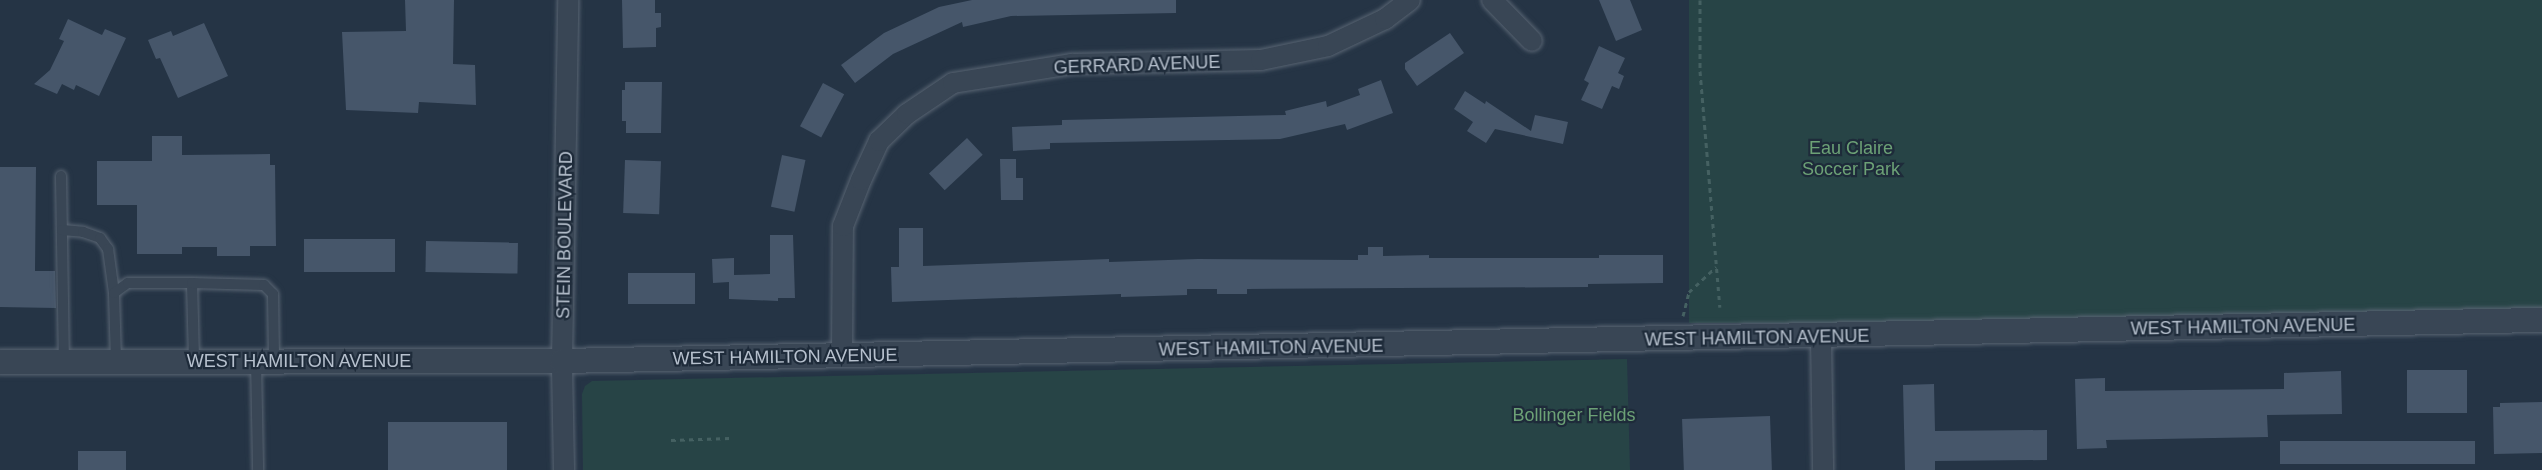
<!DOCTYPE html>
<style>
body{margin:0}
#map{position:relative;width:2542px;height:470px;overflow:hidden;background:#253445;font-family:Helvetica,sans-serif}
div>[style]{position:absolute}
.green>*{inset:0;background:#274446;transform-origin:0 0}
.building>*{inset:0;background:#46566a;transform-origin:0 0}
.path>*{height:3px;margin-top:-1.5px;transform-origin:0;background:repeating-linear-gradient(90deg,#456162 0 4.5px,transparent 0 9px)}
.roads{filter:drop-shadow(0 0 2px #586472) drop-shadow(0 0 2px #586472)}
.service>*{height:10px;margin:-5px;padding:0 5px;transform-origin:5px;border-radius:5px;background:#394655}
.minor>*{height:20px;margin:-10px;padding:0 10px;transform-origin:10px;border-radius:10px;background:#394655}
.tertiary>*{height:24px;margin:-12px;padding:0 12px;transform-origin:12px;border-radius:12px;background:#394655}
span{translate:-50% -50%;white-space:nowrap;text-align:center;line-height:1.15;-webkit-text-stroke:4.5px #1e2b3a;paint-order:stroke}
.street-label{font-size:18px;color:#b7c1ce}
.park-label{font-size:18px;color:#6ca176}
</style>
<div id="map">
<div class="green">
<div style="left:1689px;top:0;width:853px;height:323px"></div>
<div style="clip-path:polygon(1627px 359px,1630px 470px,583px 470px,582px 394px,585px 386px,592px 381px)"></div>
</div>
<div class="building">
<div style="clip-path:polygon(405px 0,454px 0,453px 64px,475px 65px,476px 105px,419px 102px,418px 113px,346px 110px,342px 32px,406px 31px)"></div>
<div style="clip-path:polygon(622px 0,655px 0,655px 13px,661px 13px,661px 27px,656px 28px,656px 47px,623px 48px)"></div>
<div style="clip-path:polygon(972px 0,1176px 0,1176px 13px,1011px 16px,963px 27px,962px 22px,893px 54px,855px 83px,841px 65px,884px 33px,939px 7px)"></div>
<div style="clip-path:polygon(1599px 0,1630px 0,1642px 30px,1616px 41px)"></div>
<div style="clip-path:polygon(68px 19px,102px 35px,105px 29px,126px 38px,99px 96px,76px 85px,74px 90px,62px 84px,57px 94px,34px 84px,50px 70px,64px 41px,59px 39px)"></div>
<div style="clip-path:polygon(204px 23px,228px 76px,178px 98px,160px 58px,156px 59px,148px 40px,171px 31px,173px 36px)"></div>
<div style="clip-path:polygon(1450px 33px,1464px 53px,1417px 86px,1405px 69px,1405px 63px)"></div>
<div style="clip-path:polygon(1599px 46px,1625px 58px,1618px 73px,1624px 76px,1619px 89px,1612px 86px,1602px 109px,1581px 100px,1589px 83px,1584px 80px)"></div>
<div style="clip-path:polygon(1381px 80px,1393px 113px,1347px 130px,1345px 124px,1280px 139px,1050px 143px,1050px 149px,1013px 151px,1012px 127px,1062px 125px,1062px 120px,1286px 115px,1285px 111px,1326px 101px,1327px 107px,1360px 95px,1358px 89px)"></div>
<div style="clip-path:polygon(625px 82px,662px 82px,661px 133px,626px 133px,626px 121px,622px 121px,622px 90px,625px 90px)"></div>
<div style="left:823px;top:83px;width:24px;height:49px;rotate:28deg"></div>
<div style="clip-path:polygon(1465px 91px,1485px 104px,1486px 101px,1531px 131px,1535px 115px,1568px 122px,1563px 144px,1495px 129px,1486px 143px,1467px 131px,1473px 122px,1454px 109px)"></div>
<div style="clip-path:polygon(152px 136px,182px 136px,182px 155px,270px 154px,270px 165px,275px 165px,276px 246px,250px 246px,250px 256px,217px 256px,217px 247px,182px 247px,182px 254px,137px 254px,137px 205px,97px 205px,97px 161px,152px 161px)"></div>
<div style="left:967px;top:138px;width:23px;height:52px;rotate:47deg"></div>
<div style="left:782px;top:155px;width:24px;height:53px;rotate:12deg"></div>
<div style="clip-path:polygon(1000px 159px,1016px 159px,1016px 178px,1023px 178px,1023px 200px,1001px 200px)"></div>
<div style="left:625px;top:160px;width:36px;height:53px;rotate:2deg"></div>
<div style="clip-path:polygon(0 167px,36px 167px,35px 271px,55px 271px,56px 308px,0 307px)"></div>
<div style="clip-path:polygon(899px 228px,923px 228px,923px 266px,1109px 259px,1109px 262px,1198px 259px,1358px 260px,1358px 255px,1368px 255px,1368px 247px,1383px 247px,1383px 256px,1429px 255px,1429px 258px,1599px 258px,1599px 255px,1663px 255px,1663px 283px,1588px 284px,1588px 287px,1247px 289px,1247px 294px,1217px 294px,1217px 289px,1187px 289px,1187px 295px,1121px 297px,1121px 294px,892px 302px,891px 267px,899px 267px)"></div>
<div style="clip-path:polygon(770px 235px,793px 235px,795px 298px,778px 298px,778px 301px,729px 299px,729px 282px,713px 283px,712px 259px,734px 258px,734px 275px,770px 274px)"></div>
<div style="left:304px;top:239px;width:91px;height:33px"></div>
<div style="left:426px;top:241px;width:92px;height:31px;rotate:1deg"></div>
<div style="left:695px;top:273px;width:31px;height:67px;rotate:90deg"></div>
<div style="left:2407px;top:370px;width:60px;height:43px"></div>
<div style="clip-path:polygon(2341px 371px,2342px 414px,2267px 415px,2268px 437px,2106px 440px,2107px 448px,2077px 449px,2075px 379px,2105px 378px,2105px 391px,2284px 389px,2284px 373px)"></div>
<div style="clip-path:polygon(1934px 384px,1935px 431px,2047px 430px,2047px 460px,1935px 461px,1935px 470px,1905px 470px,1903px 385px)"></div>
<div style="clip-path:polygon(2542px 402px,2542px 453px,2494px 454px,2493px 407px,2500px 407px,2500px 403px)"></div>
<div style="left:1770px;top:416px;width:54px;height:88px;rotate:88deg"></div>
<div style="left:388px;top:422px;width:119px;height:48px"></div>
<div style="left:2475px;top:441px;width:23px;height:195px;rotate:90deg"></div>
<div style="left:126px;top:451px;width:19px;height:48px;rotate:90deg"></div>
</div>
<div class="path">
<div style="left:1700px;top:0;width:71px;rotate:90deg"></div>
<div style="left:1700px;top:71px;width:237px;rotate:85.2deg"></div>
<div style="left:1683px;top:316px;width:25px;rotate:-76deg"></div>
<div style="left:1689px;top:292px;width:37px;rotate:-43deg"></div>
<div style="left:671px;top:440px;width:59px;rotate:-1.9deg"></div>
</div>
<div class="roads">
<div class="service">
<div style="left:61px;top:176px;width:186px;rotate:89.1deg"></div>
<div style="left:62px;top:230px;width:21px;rotate:5deg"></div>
<div style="left:83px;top:232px;width:18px;rotate:19deg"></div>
<div style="left:100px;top:238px;width:14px;rotate:54deg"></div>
<div style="left:108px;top:249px;width:44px;rotate:82.2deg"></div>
<div style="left:192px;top:283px;width:78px;rotate:88.5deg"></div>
<div style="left:116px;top:361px;width:68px;rotate:-91.7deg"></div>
<div style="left:114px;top:293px;width:17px;rotate:-36deg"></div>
<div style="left:128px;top:283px;width:64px"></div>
<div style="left:192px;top:283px;width:72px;rotate:1.6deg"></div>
<div style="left:264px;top:285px;width:13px;rotate:45deg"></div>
<div style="left:273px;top:294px;width:67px;rotate:89.1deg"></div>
<div style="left:256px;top:361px;width:109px;rotate:88.9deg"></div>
</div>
<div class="minor">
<div style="left:1492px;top:0;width:57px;rotate:45.7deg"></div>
<div style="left:1821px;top:337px;width:133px;rotate:89.1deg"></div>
<div style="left:842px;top:356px;width:130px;rotate:-89.6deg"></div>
<div style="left:843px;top:226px;width:49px;rotate:-68.6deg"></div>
<div style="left:861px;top:180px;width:43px;rotate:-65.2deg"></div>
<div style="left:879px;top:141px;width:39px;rotate:-44deg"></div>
<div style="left:907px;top:114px;width:55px;rotate:-34deg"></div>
<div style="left:953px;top:83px;width:121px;rotate:-9.1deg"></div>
<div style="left:1072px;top:64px;width:189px;rotate:-1.2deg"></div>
<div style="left:1261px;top:60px;width:68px;rotate:-11.8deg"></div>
<div style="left:1328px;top:46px;width:63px;rotate:-25.3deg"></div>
<div style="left:1385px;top:19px;width:31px;rotate:-37deg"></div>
<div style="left:564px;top:470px;width:109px;rotate:-91.1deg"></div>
<div style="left:562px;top:361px;width:361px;rotate:-89deg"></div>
</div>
<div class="tertiary">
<div style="left:0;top:362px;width:562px;rotate:-0.1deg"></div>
<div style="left:562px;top:361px;width:1980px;rotate:-1.19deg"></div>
</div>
</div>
<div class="street-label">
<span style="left:1137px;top:65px;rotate:-2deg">GERRARD AVENUE</span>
<span style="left:565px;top:235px;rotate:-89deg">STEIN BOULEVARD</span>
<span style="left:2243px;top:327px;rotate:-1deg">WEST HAMILTON AVENUE</span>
<span style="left:1757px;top:338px;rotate:-1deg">WEST HAMILTON AVENUE</span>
<span style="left:1271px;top:348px;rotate:-1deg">WEST HAMILTON AVENUE</span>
<span style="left:785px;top:357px;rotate:-1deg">WEST HAMILTON AVENUE</span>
<span style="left:299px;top:361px">WEST HAMILTON AVENUE</span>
</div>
<div class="park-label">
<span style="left:1851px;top:159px">Eau Claire<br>Soccer Park</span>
<span style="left:1574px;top:415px">Bollinger Fields</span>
</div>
</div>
